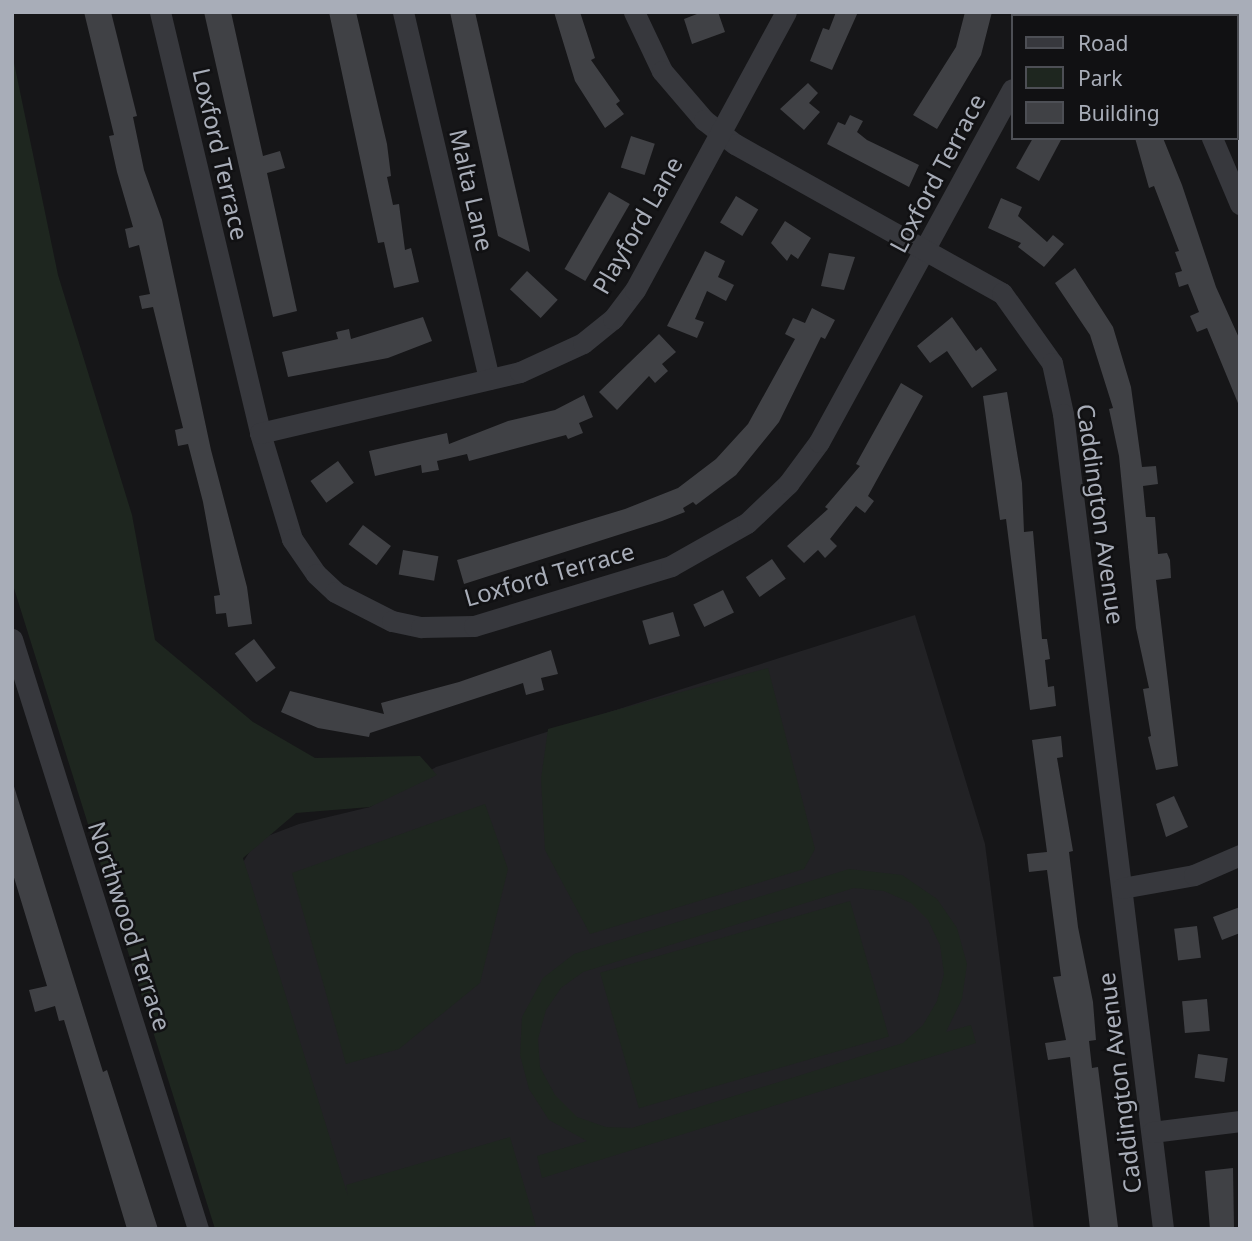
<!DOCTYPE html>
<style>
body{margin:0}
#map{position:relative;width:1252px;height:1241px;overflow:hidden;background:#161618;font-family:"Noto Sans",sans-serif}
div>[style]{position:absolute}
.built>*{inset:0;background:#222225}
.green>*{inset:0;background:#1e261f;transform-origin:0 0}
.building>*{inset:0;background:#404145;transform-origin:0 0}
.minor>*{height:21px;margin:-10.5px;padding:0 10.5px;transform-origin:10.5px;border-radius:10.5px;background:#37383d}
span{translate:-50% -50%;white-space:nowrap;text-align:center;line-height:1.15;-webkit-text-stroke:5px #111113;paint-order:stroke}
.street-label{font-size:24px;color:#a8adb8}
.frame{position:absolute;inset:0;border:14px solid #a8adb8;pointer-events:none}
.legend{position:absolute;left:1011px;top:14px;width:228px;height:126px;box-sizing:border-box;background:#111113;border:2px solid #4d4f55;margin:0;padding:9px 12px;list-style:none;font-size:21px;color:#a8adb8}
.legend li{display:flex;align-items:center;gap:14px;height:35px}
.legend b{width:35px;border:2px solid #4d4f55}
</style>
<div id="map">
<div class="built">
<div style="clip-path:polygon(915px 615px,985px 844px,1034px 1229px,352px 1229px,240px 867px,257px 840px,299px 824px,370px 807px,436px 767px)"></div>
</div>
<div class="green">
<div style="clip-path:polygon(12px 53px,58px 275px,132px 515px,155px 640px,253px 722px,315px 758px,420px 756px,437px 775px,370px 807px,296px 813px,243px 858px,348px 1196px,346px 1185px,510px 1137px,536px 1226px,215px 1229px,12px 582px)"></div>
<div style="clip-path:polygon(768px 668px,815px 849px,804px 869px,590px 934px,545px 850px,541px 779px,548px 729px)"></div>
<div style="clip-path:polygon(485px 804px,508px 869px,480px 983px,399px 1049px,346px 1064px,292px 873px)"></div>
<div style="clip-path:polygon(evenodd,849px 869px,902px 875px,937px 899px,957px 928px,967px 964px,962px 999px,946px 1032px,971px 1025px,976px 1043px,542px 1178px,537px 1156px,587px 1141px,549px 1120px,529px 1089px,520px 1055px,522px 1017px,543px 978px,574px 954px,849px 869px,854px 888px,884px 891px,911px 903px,928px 920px,940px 945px,944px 974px,937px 1001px,923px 1025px,903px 1043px,632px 1128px,606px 1127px,577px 1117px,555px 1095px,540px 1067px,538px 1039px,546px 1010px,561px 988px,583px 972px,854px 888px)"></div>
<div style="left:850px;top:901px;width:141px;height:260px;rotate:74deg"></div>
</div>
<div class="building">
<div style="clip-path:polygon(84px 12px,111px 12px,137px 116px,133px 117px,144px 170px,162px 220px,211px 450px,247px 587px,252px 624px,228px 627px,226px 613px,216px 614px,214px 596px,220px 595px,203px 502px,188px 444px,178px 446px,175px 430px,183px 428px,153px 307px,142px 309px,139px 296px,150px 294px,139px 245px,129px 248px,125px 229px,133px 227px,117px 172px,109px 136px,114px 135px)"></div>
<div style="clip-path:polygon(204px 12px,231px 12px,263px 156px,280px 151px,285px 168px,267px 173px,297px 311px,273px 317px)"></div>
<div style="clip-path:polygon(329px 12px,356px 12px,387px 144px,391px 176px,387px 177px,393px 205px,399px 204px,405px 250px,411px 248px,419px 282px,394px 288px,384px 242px,378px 243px)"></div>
<div style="clip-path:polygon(450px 12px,475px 12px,530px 252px,498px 236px)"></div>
<div style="clip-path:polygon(554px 12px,580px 12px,595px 58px,591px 60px,620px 101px,616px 104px,624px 114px,605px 128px,575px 81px)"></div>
<div style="clip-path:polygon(702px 12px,718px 12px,725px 32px,692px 44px,684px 19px)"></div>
<div style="clip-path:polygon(836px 12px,858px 12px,832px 70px,810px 61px,823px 28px,829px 30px)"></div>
<div style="clip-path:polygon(965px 12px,992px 12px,981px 55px,937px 129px,913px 115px,956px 47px)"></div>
<div style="clip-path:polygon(808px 83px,818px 93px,809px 103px,820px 112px,804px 130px,780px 109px)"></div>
<div style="clip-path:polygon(850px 115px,863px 121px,857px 132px,867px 140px,919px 165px,909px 187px,827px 144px,838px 122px,845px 125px)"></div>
<div style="left:631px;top:136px;width:25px;height:33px;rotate:18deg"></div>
<div style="clip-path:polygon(1033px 138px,1062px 138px,1039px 181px,1016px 168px)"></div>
<div style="clip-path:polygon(1135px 138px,1163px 138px,1182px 185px,1216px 287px,1240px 340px,1240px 408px,1207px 328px,1197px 332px,1190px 316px,1199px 312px,1188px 284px,1179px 287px,1175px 273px,1182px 271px,1175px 252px,1179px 251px,1154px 186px,1149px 188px)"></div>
<div style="left:609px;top:192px;width:24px;height:89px;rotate:30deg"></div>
<div style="left:736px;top:196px;width:26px;height:31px;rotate:31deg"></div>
<div style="clip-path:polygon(1001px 198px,1022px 207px,1018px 216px,1047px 242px,1053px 235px,1064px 244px,1044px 267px,1018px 247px,1021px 243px,988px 228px)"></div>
<div style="clip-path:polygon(785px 221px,811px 238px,798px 259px,791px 254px,787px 261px,771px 243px)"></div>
<div style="clip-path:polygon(705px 251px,725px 261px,718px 277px,734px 285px,726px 301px,707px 291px,695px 319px,704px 322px,697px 338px,667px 326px)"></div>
<div style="clip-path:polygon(829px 253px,855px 257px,844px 290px,821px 286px)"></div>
<div style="clip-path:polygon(1075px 268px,1113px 327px,1131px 387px,1142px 467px,1156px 466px,1158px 484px,1143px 486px,1146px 517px,1155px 517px,1158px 554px,1167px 553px,1170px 560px,1171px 578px,1156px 580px,1178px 766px,1156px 770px,1148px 737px,1151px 736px,1143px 689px,1149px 688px,1136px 628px,1119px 456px,1109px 409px,1113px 408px,1090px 335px,1055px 283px)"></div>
<div style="left:527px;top:271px;width:42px;height:25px;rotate:43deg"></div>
<div style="clip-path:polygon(812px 308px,835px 320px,825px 339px,821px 337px,779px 422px,736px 475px,696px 505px,693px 502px,683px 508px,685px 512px,662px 521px,464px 584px,457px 560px,625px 509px,678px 488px,716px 459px,748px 424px,795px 339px,785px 334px,793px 318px,805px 323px)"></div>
<div style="clip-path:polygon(423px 317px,432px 341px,388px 358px,288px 377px,282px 352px,338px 339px,336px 332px,349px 329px,351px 339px)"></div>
<div style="clip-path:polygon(952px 317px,976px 351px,981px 347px,997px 370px,972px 388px,947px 351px,930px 363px,917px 346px)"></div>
<div style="clip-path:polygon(659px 334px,676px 352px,662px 364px,668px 371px,655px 383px,649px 376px,617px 410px,599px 392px)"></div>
<div style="clip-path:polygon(901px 383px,923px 396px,868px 496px,874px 501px,865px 513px,856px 506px,830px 539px,837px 546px,825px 558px,818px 550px,804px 563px,787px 546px,828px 509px,825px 507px,860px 466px,856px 464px)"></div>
<div style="clip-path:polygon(1007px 392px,1022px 483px,1024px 532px,1033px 531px,1042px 639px,1047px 639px,1050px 659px,1045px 660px,1048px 687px,1054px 686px,1056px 706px,1030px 710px,1006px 519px,1000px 520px,983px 396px)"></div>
<div style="clip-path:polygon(584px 395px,593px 417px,579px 423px,583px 433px,568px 439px,566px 435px,469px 461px,467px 454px,437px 461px,439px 470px,422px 473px,421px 465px,375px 476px,369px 451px,447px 433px,449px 444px,508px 421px,555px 410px)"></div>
<div style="left:338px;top:461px;width:27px;height:34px;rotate:54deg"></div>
<div style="left:363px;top:525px;width:35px;height:24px;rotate:37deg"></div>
<div style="left:403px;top:550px;width:36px;height:25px;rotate:10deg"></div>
<div style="left:772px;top:559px;width:24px;height:32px;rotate:55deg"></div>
<div style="left:723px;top:590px;width:25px;height:33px;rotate:64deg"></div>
<div style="left:673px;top:612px;width:25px;height:32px;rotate:74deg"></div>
<div style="left:254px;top:639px;width:36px;height:24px;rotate:53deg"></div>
<div style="clip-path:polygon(551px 650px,558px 674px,541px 678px,544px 690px,526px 695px,523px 683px,370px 733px,369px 737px,318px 728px,281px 712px,290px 691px,384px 714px,381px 703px,459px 682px)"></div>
<div style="clip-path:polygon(1061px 736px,1063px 757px,1057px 758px,1073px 851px,1069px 852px,1078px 927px,1093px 1002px,1096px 1040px,1089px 1041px,1092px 1068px,1098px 1067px,1118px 1227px,1110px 1229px,1090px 1229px,1070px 1057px,1048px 1060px,1045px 1043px,1066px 1040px,1053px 977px,1061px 976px,1047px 870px,1029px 872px,1027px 854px,1047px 852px,1032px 740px)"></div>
<div style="clip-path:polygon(12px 780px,103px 1072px,107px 1070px,158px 1229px,127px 1229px,64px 1020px,59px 1021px,55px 1006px,35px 1012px,29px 990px,47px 986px,12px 871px)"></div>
<div style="clip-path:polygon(1174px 796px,1188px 827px,1166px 837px,1156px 804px)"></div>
<div style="clip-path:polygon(1240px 907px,1240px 933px,1222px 940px,1213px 917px)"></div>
<div style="left:1197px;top:926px;width:32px;height:23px;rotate:83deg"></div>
<div style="left:1207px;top:999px;width:32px;height:25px;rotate:85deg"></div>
<div style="left:1198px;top:1054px;width:30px;height:24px;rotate:8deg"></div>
<div style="clip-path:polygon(1233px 1168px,1234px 1229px,1210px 1229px,1205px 1171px)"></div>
</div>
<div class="minor">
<div style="left:160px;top:12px;width:433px;rotate:76.6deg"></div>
<div style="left:260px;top:433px;width:111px;rotate:73.2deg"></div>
<div style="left:292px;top:539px;width:42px;rotate:55.6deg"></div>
<div style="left:316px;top:574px;width:26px;rotate:43deg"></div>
<div style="left:335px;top:592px;width:64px;rotate:27deg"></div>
<div style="left:392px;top:621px;width:30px;rotate:12deg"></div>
<div style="left:421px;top:627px;width:53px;rotate:-1.1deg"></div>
<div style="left:474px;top:626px;width:206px;rotate:-16.9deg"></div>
<div style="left:671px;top:566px;width:87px;rotate:-29.5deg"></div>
<div style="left:747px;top:523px;width:57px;rotate:-43.6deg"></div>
<div style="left:788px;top:484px;width:52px;rotate:-53.6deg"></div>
<div style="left:819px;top:442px;width:402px;rotate:-61.3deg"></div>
<div style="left:403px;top:12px;width:377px;rotate:76.8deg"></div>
<div style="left:634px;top:12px;width:65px;rotate:64.6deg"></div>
<div style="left:662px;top:71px;width:65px;rotate:49.4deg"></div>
<div style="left:704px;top:120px;width:39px;rotate:38deg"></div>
<div style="left:735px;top:144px;width:306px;rotate:29.2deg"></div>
<div style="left:1002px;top:293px;width:86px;rotate:54.5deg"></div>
<div style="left:1052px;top:363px;width:52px;rotate:77.8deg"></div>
<div style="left:1063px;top:414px;width:821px;rotate:83deg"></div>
<div style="left:1139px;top:12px;width:6px;rotate:39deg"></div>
<div style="left:1036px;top:16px;width:4px;rotate:-90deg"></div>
<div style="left:1212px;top:138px;width:72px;rotate:67deg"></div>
<div style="left:260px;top:433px;width:267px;rotate:-13.2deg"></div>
<div style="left:520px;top:372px;width:69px;rotate:-24.7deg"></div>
<div style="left:583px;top:343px;width:38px;rotate:-39deg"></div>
<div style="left:613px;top:319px;width:36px;rotate:-53deg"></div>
<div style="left:635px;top:290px;width:316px;rotate:-61.5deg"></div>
<div style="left:12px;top:639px;width:619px;rotate:72.5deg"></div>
<div style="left:1122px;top:888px;width:73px;rotate:-10.2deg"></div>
<div style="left:1194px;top:875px;width:50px;rotate:-23.5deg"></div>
<div style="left:1152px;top:1132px;width:89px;rotate:-7.1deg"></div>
</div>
<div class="street-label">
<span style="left:221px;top:154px;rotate:77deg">Loxford Terrace</span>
<span style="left:937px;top:173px;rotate:-62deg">Loxford Terrace</span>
<span style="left:472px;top:190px;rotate:77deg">Malta Lane</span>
<span style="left:637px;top:225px;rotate:-60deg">Playford Lane</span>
<span style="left:1101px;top:514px;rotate:82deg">Caddington Avenue</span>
<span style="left:549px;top:574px;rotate:-16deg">Loxford Terrace</span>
<span style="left:130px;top:926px;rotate:72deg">Northwood Terrace</span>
<span style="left:1119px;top:1083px;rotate:-97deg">Caddington Avenue</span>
</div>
<div class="frame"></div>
<ul class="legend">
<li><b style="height:9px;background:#37383d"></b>Road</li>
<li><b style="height:19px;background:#1e261f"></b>Park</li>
<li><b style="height:19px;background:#404145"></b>Building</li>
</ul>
</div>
